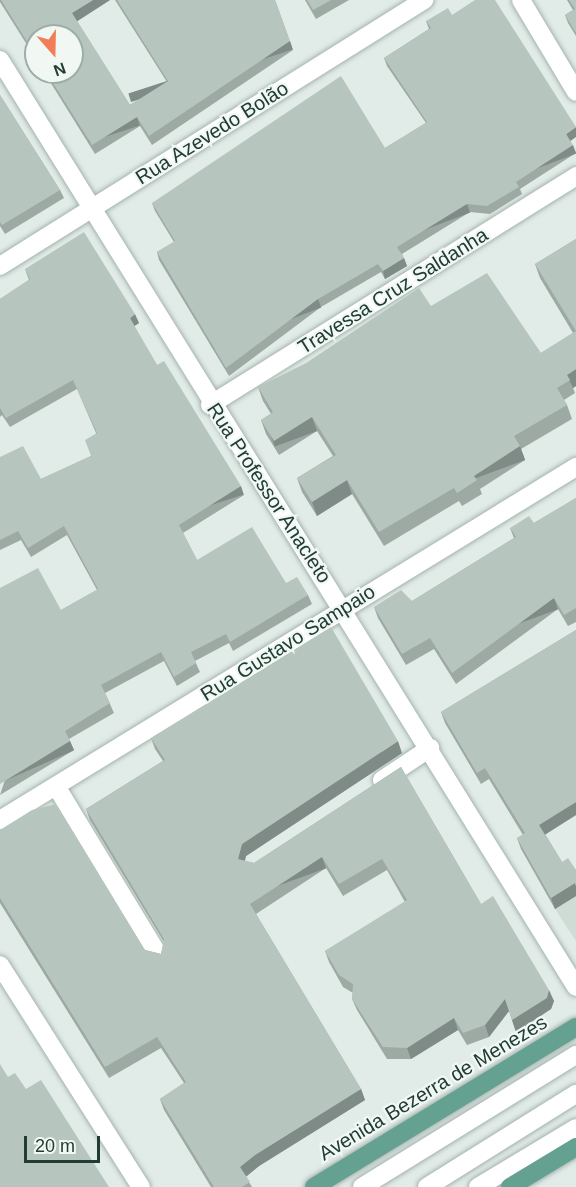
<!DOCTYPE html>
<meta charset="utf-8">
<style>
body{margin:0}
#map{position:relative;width:576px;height:1187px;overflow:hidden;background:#e1ebe7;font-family:Arial,sans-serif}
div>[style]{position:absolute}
.built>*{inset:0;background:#cfdbd5}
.roads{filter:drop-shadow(0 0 2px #a4b3ae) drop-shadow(0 0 2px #a4b3ae)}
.minor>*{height:18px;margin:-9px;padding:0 9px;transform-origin:9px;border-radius:9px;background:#fff}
.major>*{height:18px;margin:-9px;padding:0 9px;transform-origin:9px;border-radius:9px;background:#65a191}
.wall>*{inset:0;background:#9daaa4}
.shaded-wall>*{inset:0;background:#7f8b86;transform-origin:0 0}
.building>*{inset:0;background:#b6c6bf}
span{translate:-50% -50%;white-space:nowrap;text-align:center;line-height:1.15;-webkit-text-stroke:4.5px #f1f8f4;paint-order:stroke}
.street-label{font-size:20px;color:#213c35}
.north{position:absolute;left:24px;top:24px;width:60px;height:60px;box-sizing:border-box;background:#f1f8f4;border:2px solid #9eada8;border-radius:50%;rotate:160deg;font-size:16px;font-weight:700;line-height:24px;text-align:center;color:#213c35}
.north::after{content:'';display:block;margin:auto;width:21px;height:27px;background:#f27d58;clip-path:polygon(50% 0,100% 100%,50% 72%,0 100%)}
.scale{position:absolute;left:24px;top:1136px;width:76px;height:27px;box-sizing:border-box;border:3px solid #213c35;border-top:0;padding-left:8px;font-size:18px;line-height:21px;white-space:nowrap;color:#213c35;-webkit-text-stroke:4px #f1f8f4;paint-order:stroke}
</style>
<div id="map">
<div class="built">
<div style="clip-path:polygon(576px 896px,576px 941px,555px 909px)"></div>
</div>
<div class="roads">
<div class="minor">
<div style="left:521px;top:0;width:107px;rotate:59.1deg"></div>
<div style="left:0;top:60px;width:1091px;rotate:58.14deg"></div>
<div style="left:0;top:266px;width:501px;rotate:-32.1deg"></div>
<div style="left:210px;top:405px;width:432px;rotate:-32deg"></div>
<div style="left:382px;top:780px;width:58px;rotate:-33.7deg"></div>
<div style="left:56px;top:786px;width:199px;rotate:58.8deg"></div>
<div style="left:0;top:820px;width:676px;rotate:-31.5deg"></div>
<div style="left:0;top:965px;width:263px;rotate:57.6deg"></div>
<div style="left:362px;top:1187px;width:251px;rotate:-31.7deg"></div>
<div style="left:427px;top:1187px;width:176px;rotate:-32deg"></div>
<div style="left:478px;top:1187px;width:114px;rotate:-31deg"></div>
</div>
<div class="major">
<div style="left:314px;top:1187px;width:307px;rotate:-31.4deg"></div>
<div style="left:510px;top:1187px;width:77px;rotate:-31.2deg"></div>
</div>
</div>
<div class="wall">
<div style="clip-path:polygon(0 0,110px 0,77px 21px,130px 105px,167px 82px,115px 0,275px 0,293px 50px,152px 145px,140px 126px,95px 154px,44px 72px,72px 72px,36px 36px,36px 59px,0 2px)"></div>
<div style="clip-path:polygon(305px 0,349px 0,316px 19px)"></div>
<div style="clip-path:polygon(567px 0,576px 0,576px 36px,568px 23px,565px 15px,573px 10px)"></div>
<div style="clip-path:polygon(452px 15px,570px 141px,576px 153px,520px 189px,522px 194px,490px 214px,470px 212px,402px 254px,407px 266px,385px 279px,381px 272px,321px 307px,229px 376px,159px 260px,157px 252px,174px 242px,155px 211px,152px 203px,385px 148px,426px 123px,387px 66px,384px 58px,429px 29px,426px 21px)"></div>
<div style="clip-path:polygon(0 95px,60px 190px,64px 198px,5px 234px,0 226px)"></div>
<div style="clip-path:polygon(576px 239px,576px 386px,573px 388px,575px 393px,564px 400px,567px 405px,572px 419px,521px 449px,525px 460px,480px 489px,482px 494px,462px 506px,459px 501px,384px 546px,352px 494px,317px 516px,302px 492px,297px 478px,333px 456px,317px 431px,279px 455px,266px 434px,261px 420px,271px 414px,263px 401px,258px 387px,431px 306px,541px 353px,573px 333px,540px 278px,535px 264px)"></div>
<div style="clip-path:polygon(25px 269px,139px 323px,134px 326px,157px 365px,244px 495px,183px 533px,197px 560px,286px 583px,308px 595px,312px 604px,233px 651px,229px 643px,195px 661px,200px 672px,177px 686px,164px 661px,105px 693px,114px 713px,69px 739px,74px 750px,0 795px,61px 610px,97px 590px,67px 535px,31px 557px,21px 540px,0 550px,0 457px,41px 479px,91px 456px,96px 433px,77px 389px,10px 427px,2px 415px,0 417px,0 299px,29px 280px)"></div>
<div style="clip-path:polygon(576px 498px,576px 622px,568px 626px,558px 609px,456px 684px,434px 649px,406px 665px,378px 618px,374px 607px,412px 601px,514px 538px,510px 528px,534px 523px)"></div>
<div style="clip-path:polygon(576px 630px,576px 815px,545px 834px,562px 862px,576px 870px,576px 896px,555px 909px,521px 849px,517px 838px,523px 835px,489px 779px,481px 784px,445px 723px,441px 712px)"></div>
<div style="clip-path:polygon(151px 738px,402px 753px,246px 856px,245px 861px,254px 863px,401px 767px,481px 904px,554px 1001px,551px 1009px,516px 1032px,509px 1011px,489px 1037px,467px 1045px,458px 1030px,411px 1059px,387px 1059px,357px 1010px,352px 999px,353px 993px,343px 987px,329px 962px,325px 951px,405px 902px,387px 870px,343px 896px,326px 868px,256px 914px,361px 1089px,365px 1100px,259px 1166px,246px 1177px,252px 1187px,211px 1187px,164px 1110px,160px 1099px,184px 1083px,161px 1048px,109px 1078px,0 903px,0 830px,145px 950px,161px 954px,164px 942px,90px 820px,86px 809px,163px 761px,155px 749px)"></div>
</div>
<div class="shaded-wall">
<div style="clip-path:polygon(93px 0,110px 0,76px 22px,72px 13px)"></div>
<div style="left:290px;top:41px;width:9px;height:170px;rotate:72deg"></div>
<div style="left:137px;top:117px;width:9px;height:53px;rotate:72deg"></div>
<div style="clip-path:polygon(576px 127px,576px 137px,569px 142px,566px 134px)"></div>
<div style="left:573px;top:145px;width:9px;height:68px;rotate:69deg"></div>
<div style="left:467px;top:204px;width:9px;height:82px;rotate:69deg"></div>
<div style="clip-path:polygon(404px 258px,407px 266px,385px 279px,383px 271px)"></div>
<div style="left:318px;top:299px;width:9px;height:115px;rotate:69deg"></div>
<div style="clip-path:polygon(135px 314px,139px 323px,133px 327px,130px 318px)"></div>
<div style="clip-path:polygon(576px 369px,576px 386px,573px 388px,567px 375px)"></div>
<div style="left:312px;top:417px;width:15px;height:45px;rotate:70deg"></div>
<div style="left:520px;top:446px;width:15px;height:55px;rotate:70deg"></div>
<div style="clip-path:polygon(347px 480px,352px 494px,317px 516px,312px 502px)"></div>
<div style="left:241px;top:486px;width:9px;height:73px;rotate:72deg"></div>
<div style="left:554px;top:598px;width:12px;height:127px;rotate:70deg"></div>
<div style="left:70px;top:741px;width:10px;height:82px;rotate:66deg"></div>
<div style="clip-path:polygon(398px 741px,402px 753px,246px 856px,242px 871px,238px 859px,242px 844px)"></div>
<div style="clip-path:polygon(576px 802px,576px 815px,543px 836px,539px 825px)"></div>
<div style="left:322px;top:857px;width:12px;height:86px;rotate:70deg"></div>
<div style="clip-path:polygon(575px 883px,576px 887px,576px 896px,555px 909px,551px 898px)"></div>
<div style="clip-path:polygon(549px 990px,554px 1001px,551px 1009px,516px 1032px,512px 1020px)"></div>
<div style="clip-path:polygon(505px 999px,509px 1011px,489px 1037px,485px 1025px)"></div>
<div style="clip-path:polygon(454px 1018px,458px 1030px,411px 1059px,407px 1048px)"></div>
<div style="clip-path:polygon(361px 1089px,365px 1100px,259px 1166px,244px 1178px,240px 1167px,255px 1155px)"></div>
</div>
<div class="building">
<div style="clip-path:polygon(1px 0,93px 0,72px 13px,130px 105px,168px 81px,117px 0,275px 0,290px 41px,149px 136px,137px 117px,92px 145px,46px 72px,72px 72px,72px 36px,36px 36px,36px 56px)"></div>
<div style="clip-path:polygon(307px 0,331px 0,313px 10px)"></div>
<div style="clip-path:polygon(475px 0,495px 0,576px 127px,566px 134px,573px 145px,516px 182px,519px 187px,487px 206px,467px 204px,397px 247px,404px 258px,383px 271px,378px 264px,318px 299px,226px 368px,157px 252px,175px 241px,152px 203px,341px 76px,385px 148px,427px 122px,384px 58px,431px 28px,426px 21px,448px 8px,452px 15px)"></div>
<div style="clip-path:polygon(569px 0,576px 0,576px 33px,565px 15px,575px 9px)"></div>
<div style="clip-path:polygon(0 95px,60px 190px,2px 225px,0 222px)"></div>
<div style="clip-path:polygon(84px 232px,135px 314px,130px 318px,157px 365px,164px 361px,241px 486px,179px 525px,197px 560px,252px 527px,286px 583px,297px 577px,308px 595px,230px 642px,226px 634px,191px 652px,196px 663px,174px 677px,161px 652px,101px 685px,110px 703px,65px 731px,70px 741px,0 784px,0 588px,38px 568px,61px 610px,98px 589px,64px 526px,28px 548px,18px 531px,0 540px,0 457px,23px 446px,41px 479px,91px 456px,85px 440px,97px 433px,73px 380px,6px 418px,0 408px,0 299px,30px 279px,25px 269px)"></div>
<div style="clip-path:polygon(576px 239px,576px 369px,567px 375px,570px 380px,557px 388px,567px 405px,514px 436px,520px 446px,474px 476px,477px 480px,457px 493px,454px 488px,379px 532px,347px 480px,312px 502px,297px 478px,336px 455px,312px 417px,274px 441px,261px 420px,273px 412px,258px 387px,306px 363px,419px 288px,431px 306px,487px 273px,541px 353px,576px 331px,535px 264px)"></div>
<div style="clip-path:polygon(576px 498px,576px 608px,564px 615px,554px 598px,452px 673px,430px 638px,402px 654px,374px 607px,401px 590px,412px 601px,516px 537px,510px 528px,529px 516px,534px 523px)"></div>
<div style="clip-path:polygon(331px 627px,398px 741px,242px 844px,238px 859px,254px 863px,401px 767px,481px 904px,493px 896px,549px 990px,547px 998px,512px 1020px,505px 999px,485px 1025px,463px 1033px,454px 1018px,407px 1048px,383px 1047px,352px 999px,353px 984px,339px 975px,325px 951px,407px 900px,382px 859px,339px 884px,322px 857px,250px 904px,361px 1089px,255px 1155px,240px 1167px,250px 1182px,242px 1187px,214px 1187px,160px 1099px,186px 1082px,157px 1037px,105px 1067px,0 898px,0 830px,32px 810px,56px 804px,145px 950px,161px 954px,164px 939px,86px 809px,165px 760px,151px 738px)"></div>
<div style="clip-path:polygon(576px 630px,576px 802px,539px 825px,562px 862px,568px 858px,576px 870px,576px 886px,575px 883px,551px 898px,517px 838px,525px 833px,485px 768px,477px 773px,441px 712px)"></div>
<div style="clip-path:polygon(0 1064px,8px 1077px,15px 1073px,26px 1089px,41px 1080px,109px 1187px,0 1187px)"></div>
</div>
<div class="street-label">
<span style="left:212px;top:133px;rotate:-32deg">Rua Azevedo Bolão</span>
<span style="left:393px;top:291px;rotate:-32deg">Travessa Cruz Saldanha</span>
<span style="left:269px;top:493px;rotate:57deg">Rua Professor Anacleto</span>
<span style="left:288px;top:643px;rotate:-32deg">Rua Gustavo Sampaio</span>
<span style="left:433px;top:1088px;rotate:-31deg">Avenida Bezerra de Menezes</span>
</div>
<div class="north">N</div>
<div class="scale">20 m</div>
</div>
